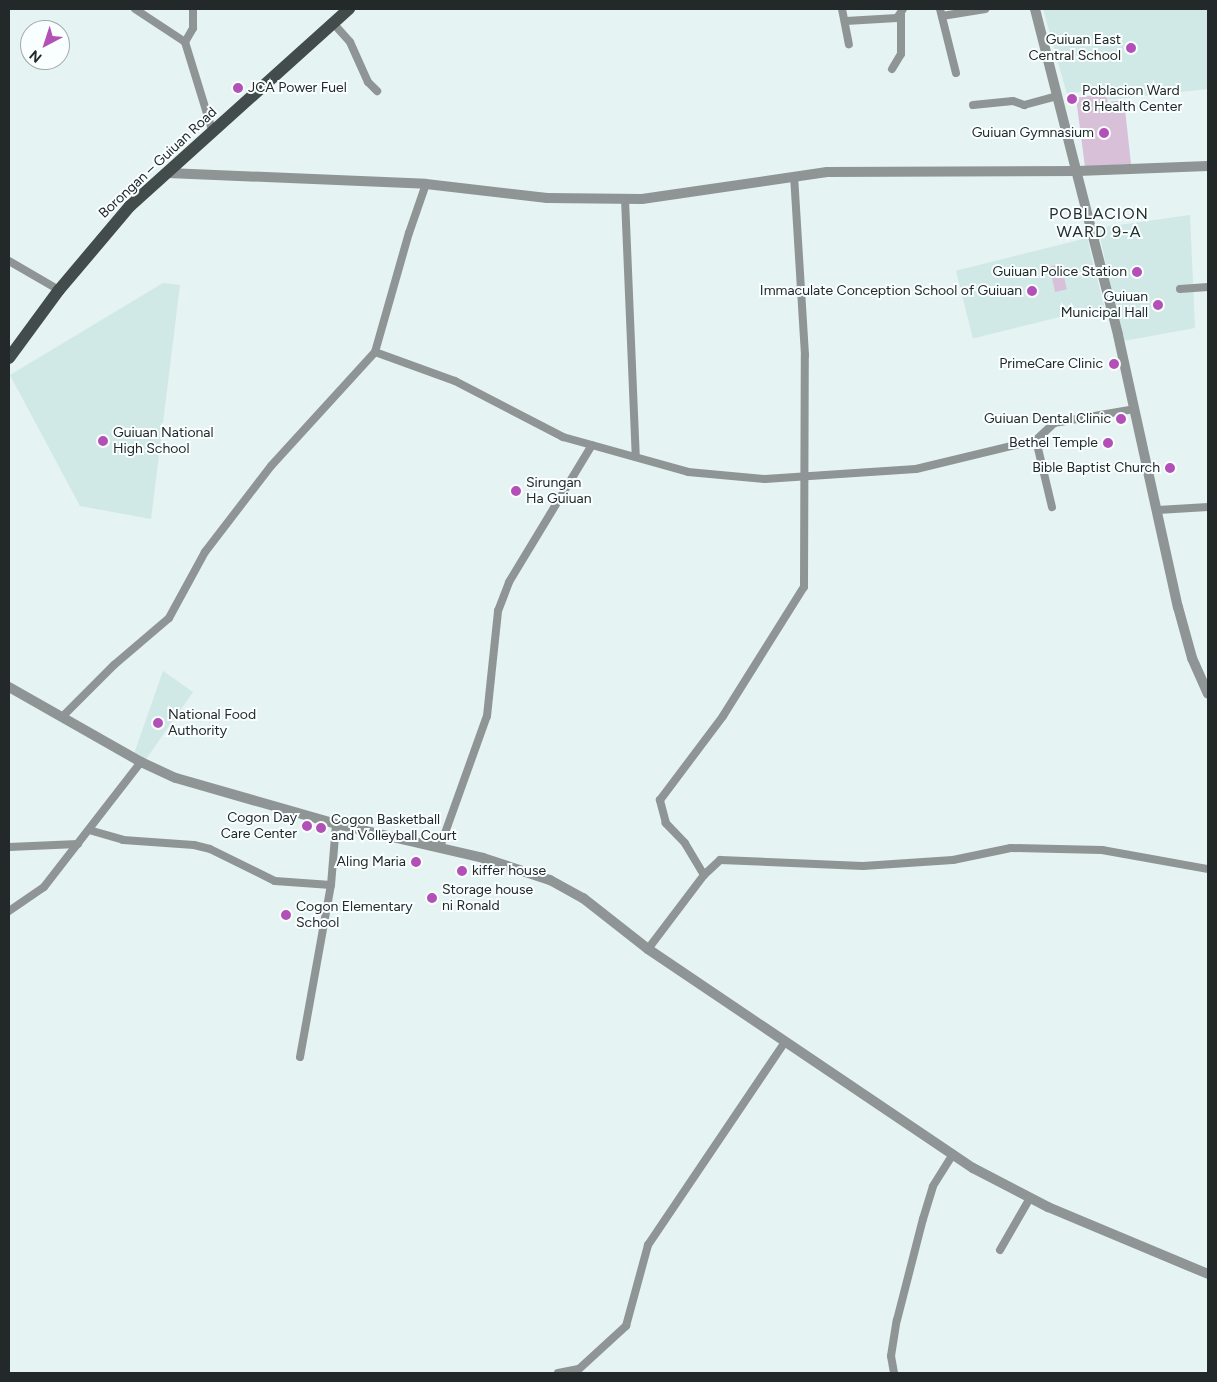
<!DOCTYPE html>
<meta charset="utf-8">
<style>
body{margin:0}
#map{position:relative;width:1217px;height:1382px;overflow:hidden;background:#e5f3f2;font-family:Figtree,sans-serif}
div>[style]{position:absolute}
.built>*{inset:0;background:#d0e8e6;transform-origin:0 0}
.green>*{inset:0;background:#d9c0d9;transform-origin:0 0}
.minor>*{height:8px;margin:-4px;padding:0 4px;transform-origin:4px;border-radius:4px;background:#8f9594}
.tertiary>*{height:10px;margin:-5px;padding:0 5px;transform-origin:5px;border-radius:5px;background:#8f9594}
.primary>*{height:12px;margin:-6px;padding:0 6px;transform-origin:6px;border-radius:6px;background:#424c4b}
.dots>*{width:14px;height:14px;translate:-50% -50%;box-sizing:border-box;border:2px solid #f9fefe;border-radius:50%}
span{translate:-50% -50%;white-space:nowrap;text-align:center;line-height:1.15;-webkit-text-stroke:4px #f9fefe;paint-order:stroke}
.poi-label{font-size:14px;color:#232828}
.right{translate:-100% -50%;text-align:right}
.left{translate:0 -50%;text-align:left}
.street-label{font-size:14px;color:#232828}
.quarter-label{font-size:16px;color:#242f2e;letter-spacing:1px}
.frame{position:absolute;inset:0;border:10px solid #232828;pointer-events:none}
.north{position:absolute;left:20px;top:20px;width:50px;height:50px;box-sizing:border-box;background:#f9fefe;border:1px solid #a3a8a8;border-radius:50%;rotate:220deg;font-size:14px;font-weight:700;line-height:20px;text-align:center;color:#232828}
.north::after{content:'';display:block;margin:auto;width:18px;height:22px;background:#b350b7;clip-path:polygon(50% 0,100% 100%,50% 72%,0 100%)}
</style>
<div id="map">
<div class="built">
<div style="clip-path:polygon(1043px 9px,1208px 9px,1208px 89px,1107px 100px,1104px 88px,1067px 94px)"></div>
<div style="clip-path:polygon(1190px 215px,1195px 328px,1123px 341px,1098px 228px)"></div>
<div style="left:1087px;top:238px;width:70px;height:135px;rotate:76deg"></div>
<div style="clip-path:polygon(163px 283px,180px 285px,151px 519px,80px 506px,10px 375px)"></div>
<div style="clip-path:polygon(163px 671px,193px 692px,146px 759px,134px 754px)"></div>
</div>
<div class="green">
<div style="clip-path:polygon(1105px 93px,1108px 102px,1124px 100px,1131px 164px,1085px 167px,1076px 98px)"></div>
<div style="left:1061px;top:264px;width:26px;height:12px;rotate:77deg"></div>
<div style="clip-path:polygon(315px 823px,328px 826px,326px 833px,314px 831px)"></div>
</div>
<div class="minor">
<div style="left:135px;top:9px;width:60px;rotate:33.4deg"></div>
<div style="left:185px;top:42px;width:95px;rotate:72.9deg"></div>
<div style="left:842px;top:9px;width:36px;rotate:79deg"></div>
<div style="left:940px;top:9px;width:66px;rotate:76deg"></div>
<div style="left:942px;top:16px;width:44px;rotate:-9.2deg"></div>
<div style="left:846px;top:21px;width:51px;rotate:-3.4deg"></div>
<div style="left:897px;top:18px;width:11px;rotate:-56deg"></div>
<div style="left:333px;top:23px;width:25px;rotate:48deg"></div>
<div style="left:350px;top:42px;width:44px;rotate:65.8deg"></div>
<div style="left:368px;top:82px;width:13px;rotate:45deg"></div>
<div style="left:185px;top:42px;width:16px;rotate:-60deg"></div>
<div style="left:193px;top:28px;width:19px;rotate:-90deg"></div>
<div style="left:892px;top:69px;width:17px;rotate:-59deg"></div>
<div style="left:901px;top:54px;width:39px;rotate:-90deg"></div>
<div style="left:973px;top:105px;width:40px;rotate:-5.7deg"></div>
<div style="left:1013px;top:101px;width:12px;rotate:20deg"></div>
<div style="left:1024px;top:105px;width:35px;rotate:-15deg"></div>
<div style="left:625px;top:199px;width:258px;rotate:87.6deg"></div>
<div style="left:9px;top:261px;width:58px;rotate:30.1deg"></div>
<div style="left:1180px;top:289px;width:28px;rotate:-4deg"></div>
<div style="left:375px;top:352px;width:85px;rotate:19.9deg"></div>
<div style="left:455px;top:381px;width:122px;rotate:27.4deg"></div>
<div style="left:563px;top:437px;width:130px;rotate:15.6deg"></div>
<div style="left:688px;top:472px;width:77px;rotate:5.2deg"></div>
<div style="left:765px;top:479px;width:151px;rotate:-3.8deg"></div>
<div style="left:916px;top:469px;width:123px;rotate:-13.6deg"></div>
<div style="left:1036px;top:440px;width:25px;rotate:-43deg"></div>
<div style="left:1054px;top:423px;width:81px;rotate:-9.9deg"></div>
<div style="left:1036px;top:440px;width:69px;rotate:76.6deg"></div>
<div style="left:1158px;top:510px;width:50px;rotate:-3.4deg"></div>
<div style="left:62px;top:717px;width:74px;rotate:-45deg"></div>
<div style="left:114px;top:665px;width:72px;rotate:-40.5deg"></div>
<div style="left:169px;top:618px;width:75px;rotate:-61.4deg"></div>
<div style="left:205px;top:552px;width:108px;rotate:-52.5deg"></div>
<div style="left:271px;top:466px;width:154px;rotate:-47.6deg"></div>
<div style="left:375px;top:352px;width:124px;rotate:-74.1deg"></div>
<div style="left:409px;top:233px;width:52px;rotate:-70.9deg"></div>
<div style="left:89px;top:830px;width:35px;rotate:16deg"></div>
<div style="left:123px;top:840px;width:71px;rotate:4deg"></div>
<div style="left:194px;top:845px;width:16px;rotate:14deg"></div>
<div style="left:210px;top:849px;width:72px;rotate:26.2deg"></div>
<div style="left:275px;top:881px;width:56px;rotate:4.1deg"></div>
<div style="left:9px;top:847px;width:69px;rotate:-2.5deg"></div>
<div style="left:440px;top:847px;width:139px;rotate:-70.3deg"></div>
<div style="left:487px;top:716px;width:106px;rotate:-84deg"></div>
<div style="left:498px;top:611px;width:31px;rotate:-69deg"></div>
<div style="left:509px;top:582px;width:160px;rotate:-58.8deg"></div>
<div style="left:704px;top:875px;width:22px;rotate:-43deg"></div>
<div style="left:720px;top:860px;width:143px;rotate:2.4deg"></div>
<div style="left:863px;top:866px;width:90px;rotate:-3.8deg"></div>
<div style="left:953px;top:860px;width:59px;rotate:-11.7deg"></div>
<div style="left:1011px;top:848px;width:91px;rotate:1.3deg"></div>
<div style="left:1102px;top:850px;width:108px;rotate:10.2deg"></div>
<div style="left:9px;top:911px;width:42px;rotate:-34.4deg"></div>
<div style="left:44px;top:887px;width:158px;rotate:-52.2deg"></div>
<div style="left:648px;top:949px;width:93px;rotate:-52.9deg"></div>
<div style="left:704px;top:875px;width:37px;rotate:-121deg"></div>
<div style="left:685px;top:843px;width:28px;rotate:-134deg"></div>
<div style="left:666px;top:823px;width:24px;rotate:-105deg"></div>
<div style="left:660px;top:800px;width:105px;rotate:-53.1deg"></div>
<div style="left:723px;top:716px;width:152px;rotate:-57.9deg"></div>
<div style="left:804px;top:587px;width:232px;rotate:-89.8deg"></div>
<div style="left:805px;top:355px;width:178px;rotate:-93.5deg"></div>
<div style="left:300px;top:1057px;width:175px;rotate:-79.8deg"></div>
<div style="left:331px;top:885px;width:61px;rotate:-85.3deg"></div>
<div style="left:1000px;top:1250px;width:60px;rotate:-60deg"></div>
<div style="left:558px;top:1373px;width:21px;rotate:-11deg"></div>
<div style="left:579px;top:1369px;width:64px;rotate:-42.5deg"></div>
<div style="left:626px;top:1326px;width:84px;rotate:-74.8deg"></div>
<div style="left:648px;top:1245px;width:245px;rotate:-56deg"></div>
<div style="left:894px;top:1373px;width:17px;rotate:-100deg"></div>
<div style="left:891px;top:1356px;width:36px;rotate:-81deg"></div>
<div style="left:897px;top:1320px;width:104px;rotate:-75.6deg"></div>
<div style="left:923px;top:1219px;width:34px;rotate:-73deg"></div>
<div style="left:933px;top:1186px;width:38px;rotate:-58deg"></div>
</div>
<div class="tertiary">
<div style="left:1035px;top:9px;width:336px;rotate:75.7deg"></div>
<div style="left:1118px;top:335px;width:279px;rotate:77.6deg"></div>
<div style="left:1178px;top:607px;width:53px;rotate:74.6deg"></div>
<div style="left:1192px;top:658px;width:39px;rotate:66deg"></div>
<div style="left:168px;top:173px;width:258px;rotate:2.4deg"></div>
<div style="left:426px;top:184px;width:122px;rotate:6.6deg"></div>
<div style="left:547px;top:198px;width:95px;rotate:0.6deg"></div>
<div style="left:642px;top:199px;width:187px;rotate:-8.3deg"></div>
<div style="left:827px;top:172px;width:251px;rotate:-0.2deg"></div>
<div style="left:1078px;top:171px;width:130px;rotate:-2.2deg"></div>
<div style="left:9px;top:687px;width:152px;rotate:29.6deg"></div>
<div style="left:141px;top:762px;width:38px;rotate:25deg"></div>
<div style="left:176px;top:778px;width:166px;rotate:16deg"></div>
<div style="left:336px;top:824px;width:151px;rotate:13deg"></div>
<div style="left:483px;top:858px;width:71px;rotate:18.2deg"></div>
<div style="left:550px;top:880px;width:38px;rotate:29deg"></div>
<div style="left:583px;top:898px;width:83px;rotate:38.1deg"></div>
<div style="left:648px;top:949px;width:392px;rotate:34deg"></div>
<div style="left:973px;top:1168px;width:85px;rotate:27.5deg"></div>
<div style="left:1048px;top:1207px;width:173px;rotate:22.7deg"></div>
</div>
<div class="primary">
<div style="left:9px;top:358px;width:84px;rotate:-53.7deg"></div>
<div style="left:59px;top:290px;width:110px;rotate:-49.8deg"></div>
<div style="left:130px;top:206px;width:295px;rotate:-42deg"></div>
</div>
<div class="dots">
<div style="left:1131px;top:48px;background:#b350b7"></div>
<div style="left:238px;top:88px;background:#b350b7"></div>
<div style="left:1072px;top:99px;background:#b350b7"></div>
<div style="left:1104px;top:133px;background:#b350b7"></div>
<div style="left:1137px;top:272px;background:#b350b7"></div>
<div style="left:1032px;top:291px;background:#b350b7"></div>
<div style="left:1158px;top:305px;background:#b350b7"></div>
<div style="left:1114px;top:364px;background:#b350b7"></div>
<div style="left:1121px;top:419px;background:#b350b7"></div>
<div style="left:103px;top:441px;background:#b350b7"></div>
<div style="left:1108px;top:443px;background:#b350b7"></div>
<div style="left:1170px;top:468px;background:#b350b7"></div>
<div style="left:516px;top:491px;background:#b350b7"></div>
<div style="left:158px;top:723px;background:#b350b7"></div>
<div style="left:307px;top:826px;background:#b350b7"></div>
<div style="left:321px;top:828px;background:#b350b7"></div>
<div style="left:416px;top:862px;background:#b350b7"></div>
<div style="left:462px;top:871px;background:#b350b7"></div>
<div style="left:432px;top:898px;background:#b350b7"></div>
<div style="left:286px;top:915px;background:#b350b7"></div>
</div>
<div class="poi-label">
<span class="right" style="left:1121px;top:48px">Guiuan East<br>Central School</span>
<span class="left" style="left:248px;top:88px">JCA Power Fuel</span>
<span class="left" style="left:1082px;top:99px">Poblacion Ward<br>8 Health Center</span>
<span class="right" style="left:1094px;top:133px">Guiuan Gymnasium</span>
<span class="right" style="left:1127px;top:272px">Guiuan Police Station</span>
<span class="right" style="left:1022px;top:291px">Immaculate Conception School of Guiuan</span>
<span class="right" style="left:1148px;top:305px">Guiuan<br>Municipal Hall</span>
<span class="right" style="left:1103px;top:364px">PrimeCare Clinic</span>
<span class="right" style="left:1111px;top:419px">Guiuan Dental Clinic</span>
<span class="left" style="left:113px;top:441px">Guiuan National<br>High School</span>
<span class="right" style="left:1098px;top:443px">Bethel Temple</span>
<span class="right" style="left:1160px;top:468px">Bible Baptist Church</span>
<span class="left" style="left:526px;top:491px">Sirungan<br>Ha Guiuan</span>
<span class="left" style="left:168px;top:723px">National Food<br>Authority</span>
<span class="right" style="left:297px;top:826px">Cogon Day<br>Care Center</span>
<span class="left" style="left:331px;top:828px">Cogon Basketball<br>and Volleyball Court</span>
<span class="right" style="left:406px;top:862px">Aling Maria</span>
<span class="left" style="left:472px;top:871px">kiffer house</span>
<span class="left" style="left:442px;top:898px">Storage house<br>ni Ronald</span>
<span class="left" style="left:296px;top:915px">Cogon Elementary<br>School</span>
</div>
<div class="street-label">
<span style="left:158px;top:163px;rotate:-43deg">Borongan – Guiuan Road</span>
</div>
<div class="quarter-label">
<span style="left:1099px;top:223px">POBLACION<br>WARD 9-A</span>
</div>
<div class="frame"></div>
<div class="north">N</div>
</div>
